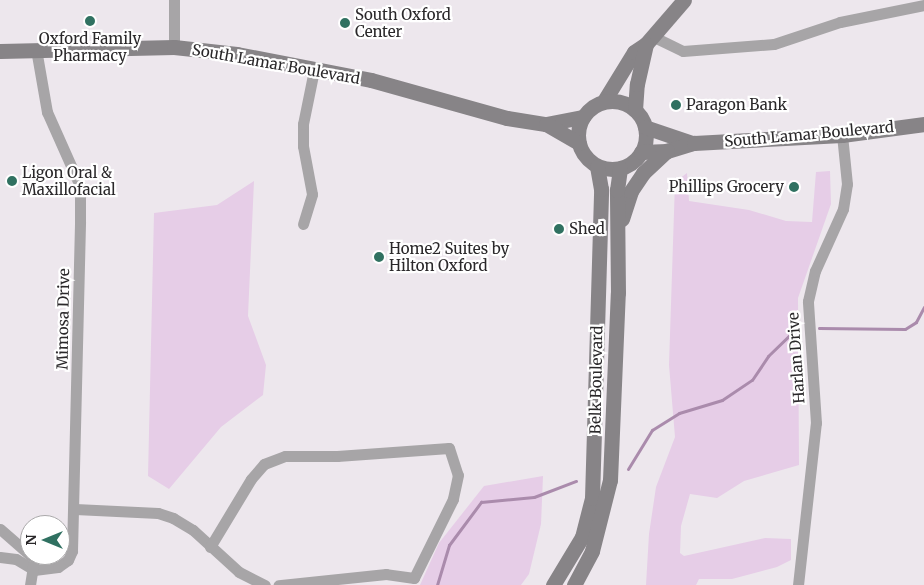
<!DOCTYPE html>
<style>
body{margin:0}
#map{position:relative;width:924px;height:585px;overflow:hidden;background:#ede7ed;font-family:Merriweather,serif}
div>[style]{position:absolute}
.green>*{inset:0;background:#e6cde7}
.stream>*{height:3px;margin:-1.5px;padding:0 1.5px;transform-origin:1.5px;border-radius:1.5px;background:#aa8bac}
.street>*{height:11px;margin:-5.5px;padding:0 5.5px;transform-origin:5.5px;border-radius:5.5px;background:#a7a5a7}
.secondary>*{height:15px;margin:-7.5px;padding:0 7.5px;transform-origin:7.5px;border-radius:7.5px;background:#878487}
.secondary>.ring{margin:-7.5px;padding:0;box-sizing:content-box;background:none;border:15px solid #878487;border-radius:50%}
.dots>*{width:14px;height:14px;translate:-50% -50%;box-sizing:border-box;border:2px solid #fff;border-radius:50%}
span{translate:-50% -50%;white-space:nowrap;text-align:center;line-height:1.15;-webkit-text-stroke:4.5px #fff;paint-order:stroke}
.poi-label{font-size:15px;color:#2a282a}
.left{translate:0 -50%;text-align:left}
.right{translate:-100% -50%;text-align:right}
.street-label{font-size:15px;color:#2a282a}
.north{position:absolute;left:20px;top:515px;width:50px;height:50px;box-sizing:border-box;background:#fff;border:1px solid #aaa9aa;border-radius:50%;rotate:270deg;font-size:14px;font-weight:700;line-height:20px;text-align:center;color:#2a282a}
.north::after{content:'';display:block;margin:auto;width:18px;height:22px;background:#307161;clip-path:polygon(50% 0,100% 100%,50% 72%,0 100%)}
</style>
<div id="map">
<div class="green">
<div style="clip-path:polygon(830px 171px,831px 204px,798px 298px,799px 465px,744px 481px,717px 498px,690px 494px,681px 526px,680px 553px,684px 556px,765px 538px,791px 539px,791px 560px,777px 567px,732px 579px,699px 579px,696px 585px,646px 585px,649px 534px,656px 487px,675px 437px,669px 365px,675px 182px,687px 173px,689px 201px,749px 210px,786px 221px,812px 222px,816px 172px)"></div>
<div style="clip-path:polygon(254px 181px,248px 316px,266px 365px,263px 395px,221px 427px,169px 489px,148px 476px,154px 213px,217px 205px)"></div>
<div style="clip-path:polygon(543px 476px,541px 524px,529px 574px,521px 585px,420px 585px,439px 543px,484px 486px)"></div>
</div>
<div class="stream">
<div style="left:819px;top:328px;width:86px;rotate:0.7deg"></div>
<div style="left:905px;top:329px;width:13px;rotate:-32deg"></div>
<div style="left:916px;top:322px;width:17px;rotate:-62deg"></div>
<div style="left:628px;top:469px;width:46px;rotate:-58.4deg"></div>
<div style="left:652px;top:430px;width:32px;rotate:-32deg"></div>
<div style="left:679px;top:413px;width:45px;rotate:-16.8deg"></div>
<div style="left:722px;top:400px;width:36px;rotate:-34deg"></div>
<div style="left:752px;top:380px;width:29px;rotate:-56deg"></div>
<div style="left:768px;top:356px;width:39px;rotate:-44deg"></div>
<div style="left:437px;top:585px;width:42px;rotate:-73.3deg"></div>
<div style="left:449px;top:545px;width:54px;rotate:-53.3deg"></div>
<div style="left:481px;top:502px;width:53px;rotate:-5.4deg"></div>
<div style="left:534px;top:497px;width:45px;rotate:-20.9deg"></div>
</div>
<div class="street">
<div style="left:174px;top:0;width:47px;rotate:90deg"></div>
<div style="left:652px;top:36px;width:34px;rotate:26deg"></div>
<div style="left:683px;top:51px;width:91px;rotate:-4.4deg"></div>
<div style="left:774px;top:44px;width:70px;rotate:-18.4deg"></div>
<div style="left:840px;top:22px;width:86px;rotate:-11.4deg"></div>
<div style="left:303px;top:224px;width:31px;rotate:-73deg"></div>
<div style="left:312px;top:194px;width:49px;rotate:-100.6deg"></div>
<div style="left:303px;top:146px;width:22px;rotate:-90deg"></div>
<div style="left:303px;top:124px;width:55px;rotate:-78.5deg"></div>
<div style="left:75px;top:509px;width:83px;rotate:2.8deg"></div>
<div style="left:158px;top:513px;width:16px;rotate:18deg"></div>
<div style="left:173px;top:518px;width:23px;rotate:31deg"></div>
<div style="left:193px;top:530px;width:62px;rotate:42.4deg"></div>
<div style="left:239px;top:572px;width:29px;rotate:27deg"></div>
<div style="left:0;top:529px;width:40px;rotate:41deg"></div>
<div style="left:210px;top:547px;width:79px;rotate:-58.9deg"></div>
<div style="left:251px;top:479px;width:20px;rotate:-49deg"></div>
<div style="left:264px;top:464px;width:22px;rotate:-21deg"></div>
<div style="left:285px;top:456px;width:52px"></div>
<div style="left:337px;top:456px;width:112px;rotate:-4.1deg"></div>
<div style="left:449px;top:448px;width:28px;rotate:72deg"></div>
<div style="left:458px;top:475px;width:25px;rotate:102deg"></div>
<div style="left:453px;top:499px;width:88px;rotate:116.3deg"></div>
<div style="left:414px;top:578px;width:28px;rotate:-172deg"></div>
<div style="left:386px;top:574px;width:108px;rotate:174.1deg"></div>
<div style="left:0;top:557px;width:16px;rotate:7deg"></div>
<div style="left:16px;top:559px;width:21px;rotate:31deg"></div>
<div style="left:34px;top:570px;width:24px;rotate:-7deg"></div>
<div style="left:58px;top:567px;width:12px;rotate:-35deg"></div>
<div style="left:68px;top:560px;width:10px;rotate:-66deg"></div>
<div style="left:72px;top:551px;width:330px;rotate:-88.6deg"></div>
<div style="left:80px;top:221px;width:35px;rotate:-90deg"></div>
<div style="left:80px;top:186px;width:81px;rotate:-114deg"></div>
<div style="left:47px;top:112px;width:64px;rotate:-99.9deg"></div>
<div style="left:30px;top:585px;width:20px;rotate:-81deg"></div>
<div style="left:798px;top:585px;width:163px;rotate:-83.7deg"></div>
<div style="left:816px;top:423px;width:122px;rotate:-93.8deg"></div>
<div style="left:808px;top:301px;width:31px;rotate:-77deg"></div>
<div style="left:815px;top:271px;width:68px;rotate:-65.7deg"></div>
<div style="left:843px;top:209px;width:25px;rotate:-81deg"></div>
<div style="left:847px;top:184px;width:49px;rotate:-95.8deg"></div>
</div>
<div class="secondary">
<div style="left:0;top:51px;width:174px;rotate:-1.3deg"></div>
<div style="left:174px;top:47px;width:63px;rotate:6.3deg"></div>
<div style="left:237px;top:54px;width:136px;rotate:11deg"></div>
<div style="left:371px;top:80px;width:141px;rotate:15.6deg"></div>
<div style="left:507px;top:118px;width:39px;rotate:9deg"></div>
<div style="left:546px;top:124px;width:38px;rotate:-11deg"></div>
<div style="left:604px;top:101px;width:57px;rotate:-58.5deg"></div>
<div style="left:634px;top:52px;width:14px;rotate:-34deg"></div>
<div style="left:646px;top:44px;width:58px;rotate:-49.2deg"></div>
<div class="ring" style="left:578px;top:101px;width:53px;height:53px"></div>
<div style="left:635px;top:110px;width:26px;rotate:-86deg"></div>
<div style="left:637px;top:84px;width:41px;rotate:-77.3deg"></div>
<div style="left:546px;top:124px;width:38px;rotate:30deg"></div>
<div style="left:645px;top:127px;width:50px;rotate:18.8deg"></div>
<div style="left:641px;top:152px;width:26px;rotate:-2deg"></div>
<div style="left:667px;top:151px;width:28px;rotate:-17deg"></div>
<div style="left:694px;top:143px;width:148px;rotate:-3.1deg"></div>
<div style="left:842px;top:135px;width:83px;rotate:-7.6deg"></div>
<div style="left:622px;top:219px;width:29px;rotate:-72deg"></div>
<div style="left:631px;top:191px;width:22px;rotate:-56deg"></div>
<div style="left:643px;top:173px;width:33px;rotate:-43deg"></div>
<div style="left:553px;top:585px;width:56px;rotate:-58.9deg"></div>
<div style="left:582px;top:537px;width:40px;rotate:-75.6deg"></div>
<div style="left:592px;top:498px;width:309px;rotate:-88.3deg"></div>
<div style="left:601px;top:189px;width:23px;rotate:-100deg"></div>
<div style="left:574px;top:585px;width:38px;rotate:-62deg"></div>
<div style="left:592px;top:551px;width:73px;rotate:-75.8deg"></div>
<div style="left:610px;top:480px;width:187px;rotate:-87.6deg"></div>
<div style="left:618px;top:293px;width:103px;rotate:-90.6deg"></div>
<div style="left:617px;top:190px;width:22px;rotate:-82deg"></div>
</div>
<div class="dots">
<div style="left:90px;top:21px;background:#307161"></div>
<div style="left:345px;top:23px;background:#307161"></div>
<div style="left:676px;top:105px;background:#307161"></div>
<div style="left:12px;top:181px;background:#307161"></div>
<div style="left:794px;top:187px;background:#307161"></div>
<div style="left:559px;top:229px;background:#307161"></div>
<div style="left:379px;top:257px;background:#307161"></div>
</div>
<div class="poi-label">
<span class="left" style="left:355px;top:23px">South Oxford<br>Center</span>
<span style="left:90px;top:47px">Oxford Family<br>Pharmacy</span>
<span class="left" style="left:686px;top:105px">Paragon Bank</span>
<span class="left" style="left:22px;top:181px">Ligon Oral &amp;<br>Maxillofacial</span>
<span class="right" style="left:784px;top:187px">Phillips Grocery</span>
<span class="left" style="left:569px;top:229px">Shed</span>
<span class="left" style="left:389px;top:257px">Home2 Suites by<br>Hilton Oxford</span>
</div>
<div class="street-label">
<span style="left:276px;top:64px;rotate:10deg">South Lamar Boulevard</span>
<span style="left:809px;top:134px;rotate:-5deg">South Lamar Boulevard</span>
<span style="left:63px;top:319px;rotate:-89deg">Mimosa Drive</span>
<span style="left:796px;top:358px;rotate:-94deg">Harlan Drive</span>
<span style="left:596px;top:380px;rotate:-89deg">Belk Boulevard</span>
</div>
<div class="north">N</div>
</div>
